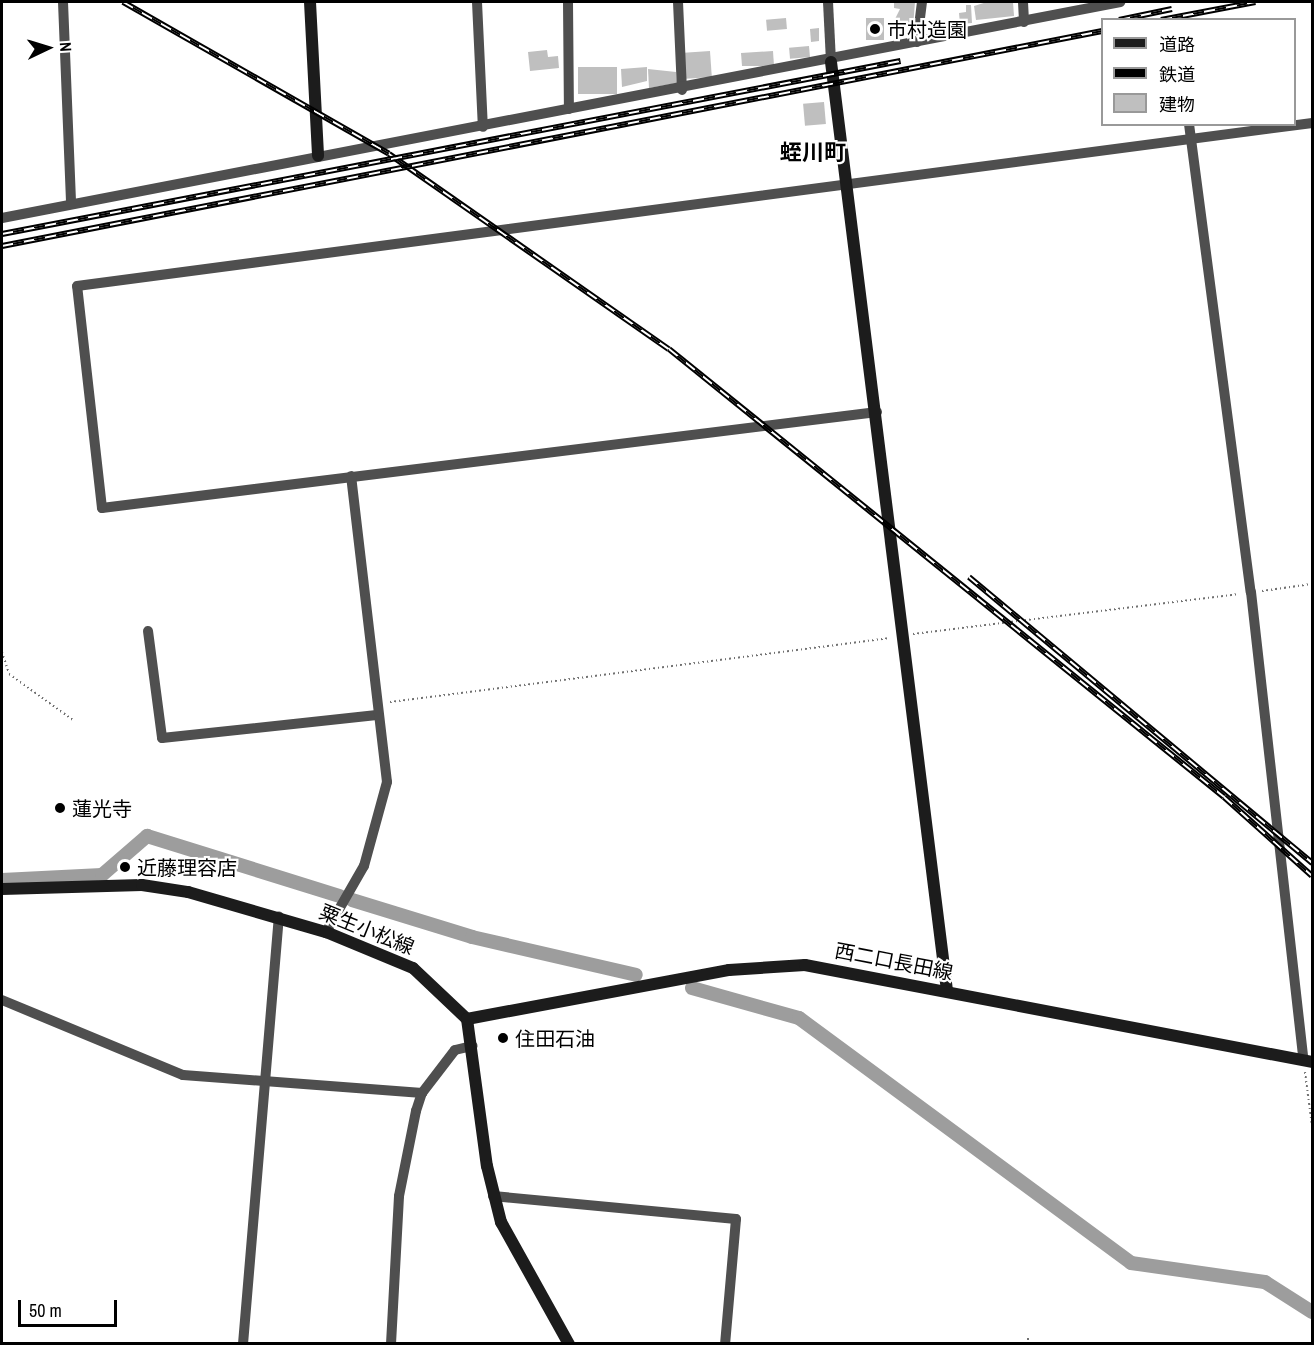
<!DOCTYPE html>
<meta charset="utf-8">
<style>
body{margin:0}
#map{position:relative;width:1314px;height:1345px;overflow:hidden;background:#fff;font-family:"Archivo Narrow","Noto Sans JP",sans-serif}
div>[style]{position:absolute}
.canal>*{height:14px;margin:-7px;padding:0 7px;transform-origin:7px;border-radius:7px;background:#9d9d9d}
.building>*{inset:0;background:#bfbfbf;transform-origin:0 0}
.path>*{height:2px;margin-top:-1px;transform-origin:0;background:repeating-linear-gradient(90deg,#717171 0 1.5px,transparent 0 4.5px)}
.street>*{height:10px;margin:-5px;padding:0 5px;transform-origin:5px;border-radius:5px;background:#4f4f4f}
.secondary>*{height:12px;margin:-6px;padding:0 6px;transform-origin:6px;border-radius:6px;background:#1c1c1c}
.rail>*{height:6px;margin-top:-3px;transform-origin:0;background:repeating-linear-gradient(90deg,#fff 0 11px,#000 0 22px);box-sizing:border-box;border-block:2px solid #000}
.dots>*{width:16px;height:16px;translate:-50% -50%;box-sizing:border-box;border:3px solid #fff;border-radius:50%}
span{translate:-50% -50%;white-space:nowrap;text-align:center;line-height:1.15;-webkit-text-stroke:4.5px #fff;paint-order:stroke}
.poi-label{font-size:20px;color:#000}
.left{translate:0 -50%;text-align:left}
.street-label{font-size:20px;color:#000}
.quarter-label{font-size:22px;color:#000;font-weight:700}
.frame{position:absolute;inset:0;border:3px solid #000;pointer-events:none}
.legend{position:absolute;left:1101px;top:18px;width:195px;height:108px;box-sizing:border-box;background:#fff;border:2px solid #999;margin:0;padding:8px 10px;list-style:none;font-size:18px;color:#000}
.legend li{display:flex;align-items:center;gap:12px;height:30px}
.legend b{width:30px;border:2px solid #999}
.north{position:absolute;left:18px;top:18px;width:60px;height:60px;-webkit-text-stroke:4px #fff;paint-order:stroke;rotate:86deg;font-size:16px;font-weight:700;line-height:24px;text-align:center;color:#000}
.north::after{content:'';display:block;margin:auto;width:21px;height:27px;background:#000;clip-path:polygon(50% 0,100% 100%,50% 72%,0 100%)}
.scale{position:absolute;left:18px;top:1300px;width:99px;height:27px;box-sizing:border-box;border:3px solid #000;border-top:0;padding-left:8px;font-size:18px;line-height:21px;white-space:nowrap;color:#000;-webkit-text-stroke:4px #fff;paint-order:stroke}
</style>
<div id="map">
<div class="canal">
<div style="left:2px;top:880px;width:100px;rotate:-2.9deg"></div>
<div style="left:102px;top:875px;width:60px;rotate:-40.9deg"></div>
<div style="left:147px;top:836px;width:202px;rotate:17.3deg"></div>
<div style="left:352px;top:900px;width:126px;rotate:17.1deg"></div>
<div style="left:472px;top:937px;width:168px;rotate:13deg"></div>
<div style="left:692px;top:988px;width:111px;rotate:15.7deg"></div>
<div style="left:799px;top:1018px;width:413px;rotate:36.4deg"></div>
<div style="left:1131px;top:1263px;width:135px;rotate:8.1deg"></div>
<div style="left:1265px;top:1282px;width:56px;rotate:32.6deg"></div>
</div>
<div class="building">
<div style="clip-path:polygon(894px 2px,915px 2px,913px 27px,892px 25px,900px 9px,894px 8px)"></div>
<div style="clip-path:polygon(987px 2px,1013px 2px,1014px 16px,976px 20px,974px 6px)"></div>
<div style="clip-path:polygon(966px 5px,971px 5px,972px 23px,960px 24px,959px 13px,966px 12px)"></div>
<div style="left:786px;top:18px;width:11px;height:20px;rotate:85deg"></div>
<div style="left:866px;top:18px;width:18px;height:22px"></div>
<div style="clip-path:polygon(819px 28px,819px 41px,811px 42px,810px 29px)"></div>
<div style="left:809px;top:46px;width:11px;height:20px;rotate:85deg"></div>
<div style="clip-path:polygon(547px 50px,548px 57px,558px 56px,559px 68px,530px 71px,528px 52px)"></div>
<div style="left:710px;top:51px;width:26px;height:26px;rotate:86deg"></div>
<div style="clip-path:polygon(773px 51px,774px 66px,742px 66px,741px 53px)"></div>
<div style="left:578px;top:67px;width:39px;height:27px"></div>
<div style="clip-path:polygon(647px 67px,647px 81px,622px 87px,621px 69px)"></div>
<div style="clip-path:polygon(648px 69px,676px 72px,677px 83px,649px 88px)"></div>
<div style="left:824px;top:102px;width:22px;height:21px;rotate:85deg"></div>
</div>
<div class="path">
<div style="left:1262px;top:591px;width:50px;rotate:-8deg"></div>
<div style="left:913px;top:634px;width:327px;rotate:-7deg"></div>
<div style="left:2px;top:652px;width:23px;rotate:72deg"></div>
<div style="left:9px;top:674px;width:79px;rotate:35.7deg"></div>
<div style="left:390px;top:702px;width:504px;rotate:-7.29deg"></div>
<div style="left:1305px;top:1072px;width:54px;rotate:82.6deg"></div>
<div style="left:1028px;top:1344px;width:8px;rotate:-90deg"></div>
</div>
<div class="street">
<div style="left:63px;top:2px;width:202px;rotate:87.7deg"></div>
<div style="left:477px;top:2px;width:125px;rotate:87.3deg"></div>
<div style="left:568px;top:2px;width:107px;rotate:89.5deg"></div>
<div style="left:678px;top:2px;width:88px;rotate:87.4deg"></div>
<div style="left:828px;top:2px;width:60px;rotate:87.1deg"></div>
<div style="left:1023px;top:2px;width:20px;rotate:87deg"></div>
<div style="left:917px;top:42px;width:40px;rotate:-82.9deg"></div>
<div style="left:1189px;top:124px;width:472px;rotate:82.5deg"></div>
<div style="left:1251px;top:592px;width:472px;rotate:83.6deg"></div>
<div style="left:2px;top:218px;width:1139px;rotate:-10.93deg"></div>
<div style="left:877px;top:412px;width:781px;rotate:172.94deg"></div>
<div style="left:102px;top:508px;width:223px;rotate:-96.4deg"></div>
<div style="left:77px;top:286px;width:1246px;rotate:-7.52deg"></div>
<div style="left:148px;top:631px;width:108px;rotate:82.5deg"></div>
<div style="left:162px;top:738px;width:216px;rotate:-6.1deg"></div>
<div style="left:326px;top:932px;width:76px;rotate:-60.1deg"></div>
<div style="left:364px;top:866px;width:87px;rotate:-74.7deg"></div>
<div style="left:387px;top:782px;width:308px;rotate:-96.7deg"></div>
<div style="left:2px;top:1000px;width:196px;rotate:22.5deg"></div>
<div style="left:183px;top:1075px;width:240px;rotate:4.3deg"></div>
<div style="left:493px;top:1196px;width:244px;rotate:5.4deg"></div>
<div style="left:736px;top:1219px;width:125px;rotate:95deg"></div>
<div style="left:243px;top:1344px;width:429px;rotate:-85.2deg"></div>
<div style="left:391px;top:1344px;width:148px;rotate:-86.9deg"></div>
<div style="left:399px;top:1196px;width:87px;rotate:-78.7deg"></div>
<div style="left:416px;top:1111px;width:19px;rotate:-72deg"></div>
<div style="left:422px;top:1093px;width:54px;rotate:-52.5deg"></div>
<div style="left:455px;top:1050px;width:18px;rotate:-13deg"></div>
</div>
<div class="secondary">
<div style="left:310px;top:2px;width:154px;rotate:87deg"></div>
<div style="left:831px;top:62px;width:936px;rotate:82.88deg"></div>
<div style="left:2px;top:889px;width:140px;rotate:-1.6deg"></div>
<div style="left:142px;top:885px;width:47px;rotate:8.7deg"></div>
<div style="left:188px;top:892px;width:144px;rotate:16.2deg"></div>
<div style="left:326px;top:932px;width:94px;rotate:22.5deg"></div>
<div style="left:413px;top:968px;width:74px;rotate:43.4deg"></div>
<div style="left:467px;top:1019px;width:148px;rotate:82.3deg"></div>
<div style="left:487px;top:1166px;width:58px;rotate:76deg"></div>
<div style="left:501px;top:1222px;width:140px;rotate:60.9deg"></div>
<div style="left:467px;top:1019px;width:267px;rotate:-10.6deg"></div>
<div style="left:729px;top:970px;width:76px;rotate:-3.8deg"></div>
<div style="left:805px;top:965px;width:516px;rotate:10.83deg"></div>
</div>
<div class="rail">
<div style="left:123px;top:2px;width:306px;rotate:29.7deg"></div>
<div style="left:389px;top:154px;width:341px;rotate:34.9deg"></div>
<div style="left:669px;top:349px;width:713px;rotate:38.91deg"></div>
<div style="left:1224px;top:797px;width:118px;rotate:41.9deg"></div>
<div style="left:1119px;top:20px;width:54px;rotate:-11.7deg"></div>
<div style="left:1161px;top:20px;width:96px;rotate:-10.8deg"></div>
<div style="left:2px;top:234px;width:915px;rotate:-10.9deg"></div>
<div style="left:2px;top:246px;width:1121px;rotate:-11.06deg"></div>
<div style="left:969px;top:577px;width:447px;rotate:39.8deg"></div>
</div>
<div class="dots">
<div style="left:875px;top:29px;background:#000"></div>
<div style="left:60px;top:808px;background:#000"></div>
<div style="left:125px;top:867px;background:#000"></div>
<div style="left:503px;top:1038px;background:#000"></div>
</div>
<div class="poi-label">
<span class="left" style="left:887px;top:29px">市村造園</span>
<span class="left" style="left:72px;top:808px">蓮光寺</span>
<span class="left" style="left:137px;top:867px">近藤理容店</span>
<span class="left" style="left:515px;top:1038px">住田石油</span>
</div>
<div class="street-label">
<span style="left:367px;top:929px;rotate:22deg">粟生小松線</span>
<span style="left:894px;top:961px;rotate:11deg">西二口長田線</span>
</div>
<div class="quarter-label">
<span style="left:813px;top:153px">蛭川町</span>
</div>
<div class="frame"></div>
<ul class="legend">
<li><b style="height:8px;background:#1c1c1c"></b>道路</li>
<li><b style="height:8px;background:#000"></b>鉄道</li>
<li><b style="height:16px;background:#bfbfbf"></b>建物</li>
</ul>
<div class="north">N</div>
<div class="scale">50 m</div>
</div>
